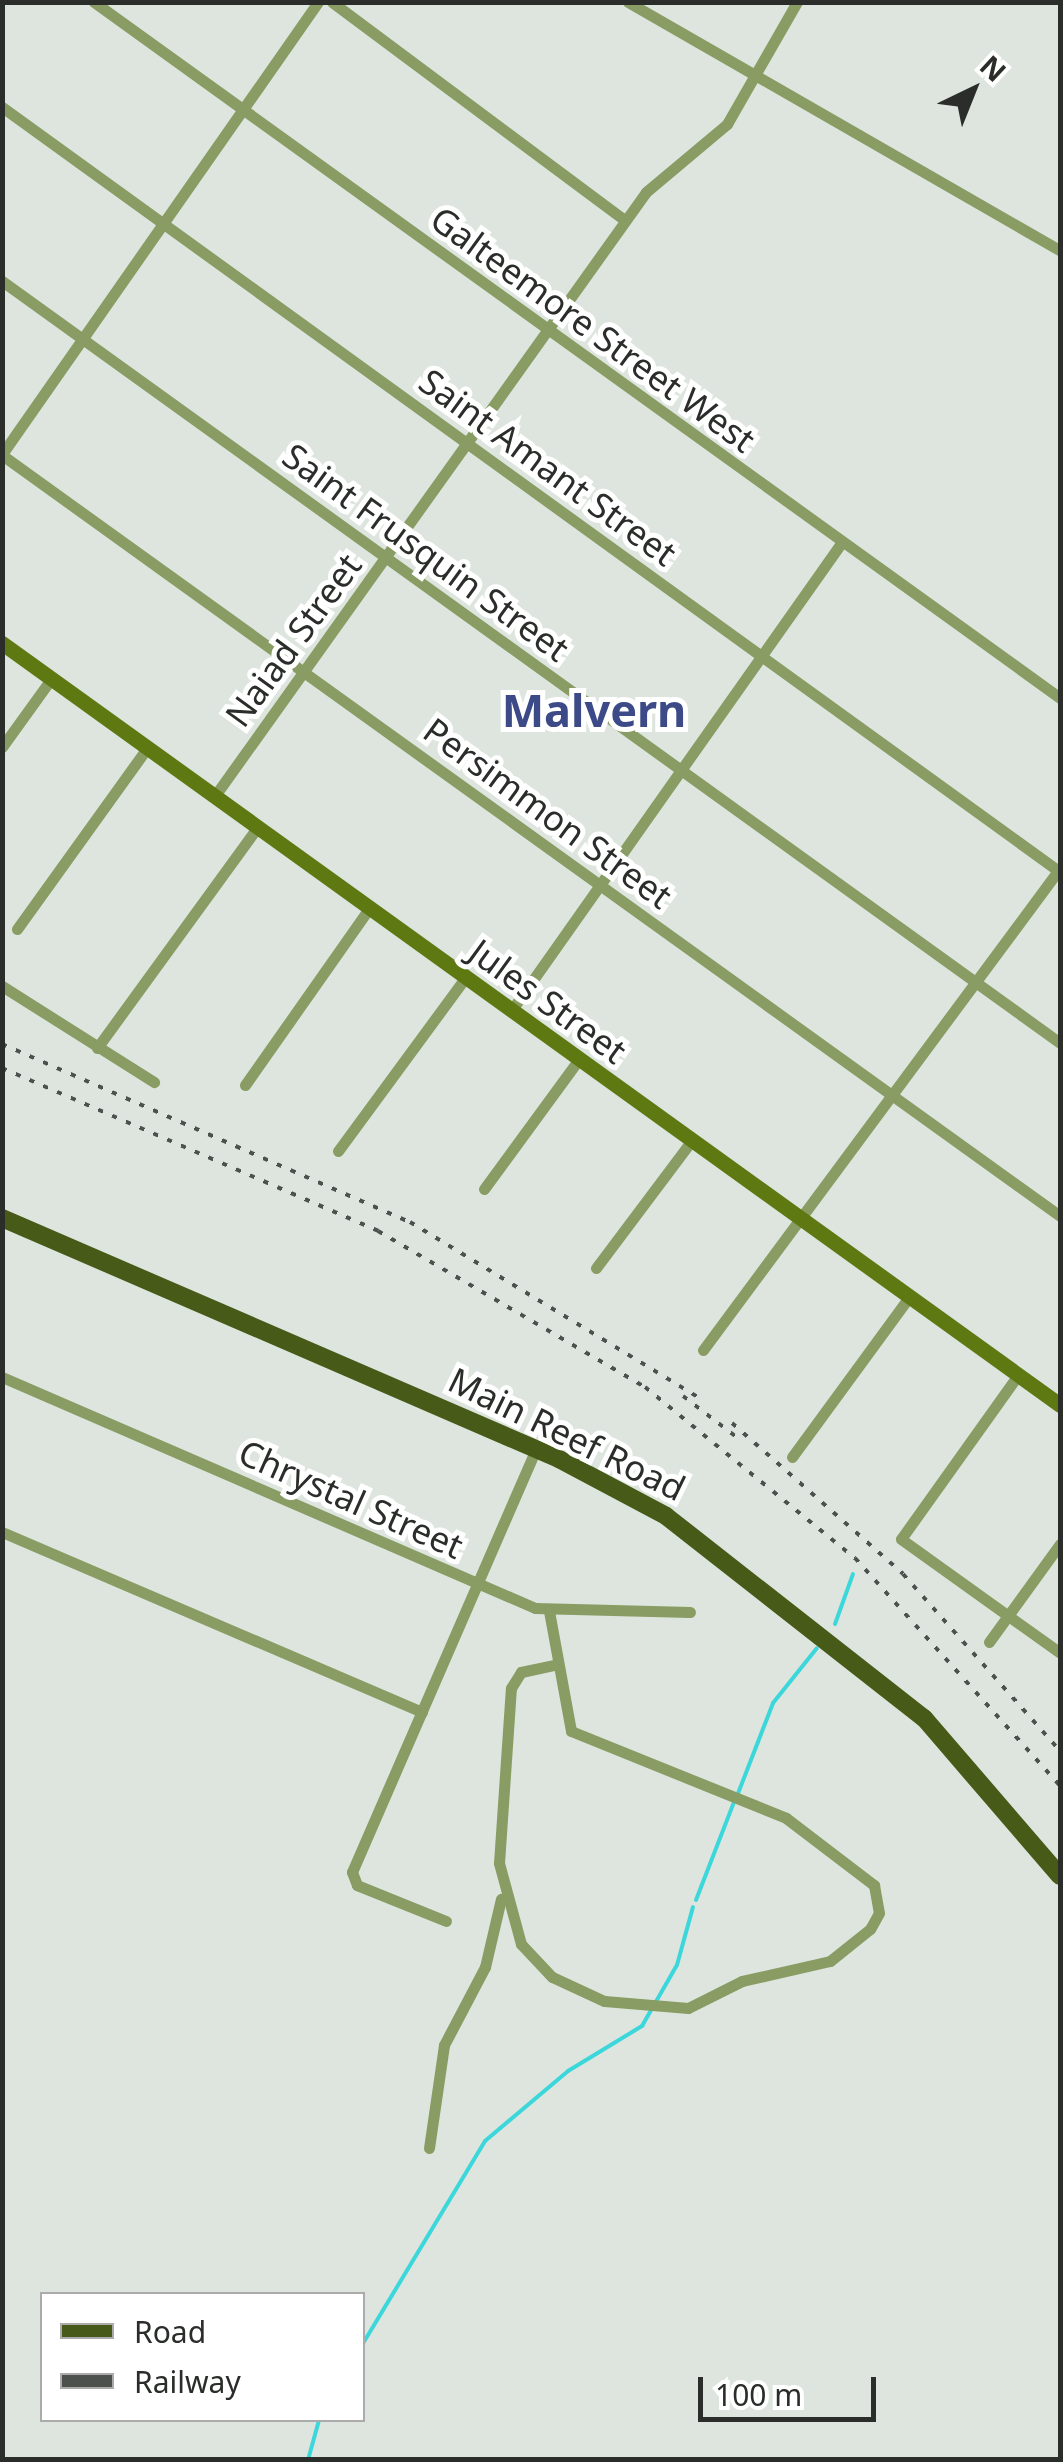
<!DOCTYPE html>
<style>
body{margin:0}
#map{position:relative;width:1063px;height:2462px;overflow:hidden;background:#dde5de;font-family:"Noto Sans",sans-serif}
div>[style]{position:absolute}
.stream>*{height:4px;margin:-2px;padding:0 2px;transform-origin:2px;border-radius:2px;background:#3cd7da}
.minor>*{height:11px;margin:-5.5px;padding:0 5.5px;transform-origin:5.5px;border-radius:5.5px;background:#889c63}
.secondary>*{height:15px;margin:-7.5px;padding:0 7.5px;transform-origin:7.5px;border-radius:7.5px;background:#5e7812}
.primary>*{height:18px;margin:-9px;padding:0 9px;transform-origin:9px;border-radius:9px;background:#475a18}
.rail>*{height:4px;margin-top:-2px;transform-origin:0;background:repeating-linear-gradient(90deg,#4d514d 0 5px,transparent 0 15px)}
span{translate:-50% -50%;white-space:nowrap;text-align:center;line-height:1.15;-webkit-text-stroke:10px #fff;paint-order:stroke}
.street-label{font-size:35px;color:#2a2d2a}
.district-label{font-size:45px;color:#3c4b87;font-weight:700}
.frame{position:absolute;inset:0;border:5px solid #2a2d2a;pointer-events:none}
.legend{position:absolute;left:40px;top:2292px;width:325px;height:130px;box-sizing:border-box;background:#fff;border:2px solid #aaabaa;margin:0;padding:12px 18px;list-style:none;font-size:30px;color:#2a2d2a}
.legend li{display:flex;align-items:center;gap:20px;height:50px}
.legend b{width:50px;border:2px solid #aaabaa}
.north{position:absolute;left:923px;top:40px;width:100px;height:100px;-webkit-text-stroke:8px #fff;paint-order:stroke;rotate:43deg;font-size:28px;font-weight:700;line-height:40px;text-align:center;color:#2a2d2a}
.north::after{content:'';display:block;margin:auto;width:35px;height:45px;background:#2a2d2a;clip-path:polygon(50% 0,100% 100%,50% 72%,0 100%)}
.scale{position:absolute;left:698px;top:2377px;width:178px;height:45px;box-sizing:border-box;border:5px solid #2a2d2a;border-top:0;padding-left:12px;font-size:30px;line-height:35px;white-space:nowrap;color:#2a2d2a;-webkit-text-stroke:8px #fff;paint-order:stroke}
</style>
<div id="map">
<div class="stream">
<div style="left:835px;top:1624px;width:53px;rotate:-70.2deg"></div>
<div style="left:737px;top:1796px;width:100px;rotate:-68.8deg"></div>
<div style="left:773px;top:1703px;width:70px;rotate:-51.3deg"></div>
<div style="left:696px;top:1900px;width:105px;rotate:-68.8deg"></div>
<div style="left:362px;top:2345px;width:238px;rotate:-58.9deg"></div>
<div style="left:485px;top:2141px;width:109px;rotate:-40.1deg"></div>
<div style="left:568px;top:2071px;width:87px;rotate:-31.3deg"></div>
<div style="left:642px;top:2026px;width:70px;rotate:-60.2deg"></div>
<div style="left:677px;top:1965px;width:60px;rotate:-74.6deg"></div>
<div style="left:308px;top:2460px;width:41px;rotate:-74.6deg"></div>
</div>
<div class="minor">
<div style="left:94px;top:2px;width:1191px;rotate:35.77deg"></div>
<div style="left:332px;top:2px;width:365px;rotate:36.7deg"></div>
<div style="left:628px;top:2px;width:498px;rotate:29.9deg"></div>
<div style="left:2px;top:107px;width:1306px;rotate:35.87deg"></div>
<div style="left:2px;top:281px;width:1304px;rotate:35.76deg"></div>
<div style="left:2px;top:454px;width:552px;rotate:-55.04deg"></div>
<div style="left:2px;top:455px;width:1303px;rotate:35.73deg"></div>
<div style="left:2px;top:747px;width:84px;rotate:-54.2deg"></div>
<div style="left:214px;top:797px;width:743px;rotate:-54.47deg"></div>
<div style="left:646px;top:192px;width:106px;rotate:-40deg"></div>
<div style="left:727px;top:124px;width:141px;rotate:-60.2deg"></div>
<div style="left:17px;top:929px;width:223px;rotate:-54.3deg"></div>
<div style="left:2px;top:986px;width:180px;rotate:32.3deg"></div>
<div style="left:511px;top:1011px;width:574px;rotate:-54.79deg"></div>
<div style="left:97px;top:1048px;width:272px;rotate:-54deg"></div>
<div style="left:245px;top:1085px;width:214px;rotate:-54.9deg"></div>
<div style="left:338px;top:1151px;width:215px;rotate:-53.7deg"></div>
<div style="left:484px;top:1189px;width:161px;rotate:-53.8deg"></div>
<div style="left:596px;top:1268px;width:160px;rotate:-53.1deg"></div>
<div style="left:703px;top:1350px;width:600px;rotate:-53.47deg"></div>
<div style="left:1018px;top:1375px;width:201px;rotate:125.5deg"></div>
<div style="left:901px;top:1539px;width:196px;rotate:35.6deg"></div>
<div style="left:2px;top:1377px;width:581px;rotate:23.43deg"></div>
<div style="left:535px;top:1608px;width:155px;rotate:1.5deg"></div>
<div style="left:792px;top:1457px;width:198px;rotate:-53.8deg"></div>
<div style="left:2px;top:1532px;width:457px;rotate:23.2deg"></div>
<div style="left:549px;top:1611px;width:122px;rotate:79.6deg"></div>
<div style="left:571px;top:1731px;width:232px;rotate:22deg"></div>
<div style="left:786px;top:1818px;width:111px;rotate:37.3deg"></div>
<div style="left:874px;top:1885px;width:28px;rotate:80deg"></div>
<div style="left:879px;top:1913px;width:18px;rotate:119deg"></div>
<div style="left:870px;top:1929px;width:51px;rotate:141.3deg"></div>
<div style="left:830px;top:1961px;width:90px;rotate:167.2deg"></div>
<div style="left:742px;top:1981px;width:60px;rotate:153.4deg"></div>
<div style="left:688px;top:2008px;width:84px;rotate:-175.2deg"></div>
<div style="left:604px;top:2001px;width:57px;rotate:-155.2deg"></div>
<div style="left:552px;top:1977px;width:45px;rotate:-133.2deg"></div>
<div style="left:521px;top:1944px;width:84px;rotate:-105.2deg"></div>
<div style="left:499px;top:1863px;width:175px;rotate:-86.1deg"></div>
<div style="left:511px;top:1688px;width:19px;rotate:-58deg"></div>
<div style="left:521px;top:1672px;width:33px;rotate:-12deg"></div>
<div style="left:989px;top:1642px;width:121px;rotate:-54.1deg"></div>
<div style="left:446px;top:1921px;width:96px;rotate:-158deg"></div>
<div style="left:357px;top:1885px;width:14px;rotate:-111deg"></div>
<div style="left:352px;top:1872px;width:462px;rotate:-66.5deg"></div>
<div style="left:429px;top:2148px;width:104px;rotate:-81.7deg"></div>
<div style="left:444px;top:2045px;width:88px;rotate:-62.3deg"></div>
<div style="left:485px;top:1967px;width:70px;rotate:-76.8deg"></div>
</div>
<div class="secondary">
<div style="left:2px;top:643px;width:1304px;rotate:35.76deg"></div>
</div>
<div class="primary">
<div style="left:2px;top:1218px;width:607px;rotate:23.4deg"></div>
<div style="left:559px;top:1459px;width:121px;rotate:28deg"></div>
<div style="left:666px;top:1516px;width:328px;rotate:38.1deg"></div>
<div style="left:924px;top:1718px;width:208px;rotate:49.3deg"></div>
</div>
<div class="rail">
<div style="left:2px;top:1044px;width:445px;rotate:23.6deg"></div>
<div style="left:410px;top:1222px;width:339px;rotate:31.3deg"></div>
<div style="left:2px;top:1068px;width:410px;rotate:23.4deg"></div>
<div style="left:378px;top:1231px;width:309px;rotate:30.3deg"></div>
<div style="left:645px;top:1387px;width:271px;rotate:39.2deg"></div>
<div style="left:855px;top:1558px;width:307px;rotate:48deg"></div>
<div style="left:683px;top:1396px;width:71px;rotate:37.5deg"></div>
<div style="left:732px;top:1423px;width:228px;rotate:41.4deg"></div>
<div style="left:903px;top:1574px;width:237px;rotate:48.4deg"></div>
</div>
<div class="street-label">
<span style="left:593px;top:329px;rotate:36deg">Galteemore Street West</span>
<span style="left:548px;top:467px;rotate:36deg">Saint Amant Street</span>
<span style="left:426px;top:552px;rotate:36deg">Saint Frusquin Street</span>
<span style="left:293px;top:640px;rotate:-54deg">Naiad Street</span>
<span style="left:548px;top:813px;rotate:36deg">Persimmon Street</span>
<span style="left:548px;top:1001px;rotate:36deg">Jules Street</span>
<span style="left:567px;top:1434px;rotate:26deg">Main Reef Road</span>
<span style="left:351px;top:1499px;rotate:24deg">Chrystal Street</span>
</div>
<div class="district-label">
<span style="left:594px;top:710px">Malvern</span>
</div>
<div class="frame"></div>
<ul class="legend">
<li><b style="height:12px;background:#475a18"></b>Road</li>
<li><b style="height:12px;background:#4d514d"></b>Railway</li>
</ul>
<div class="north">N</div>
<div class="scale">100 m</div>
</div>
